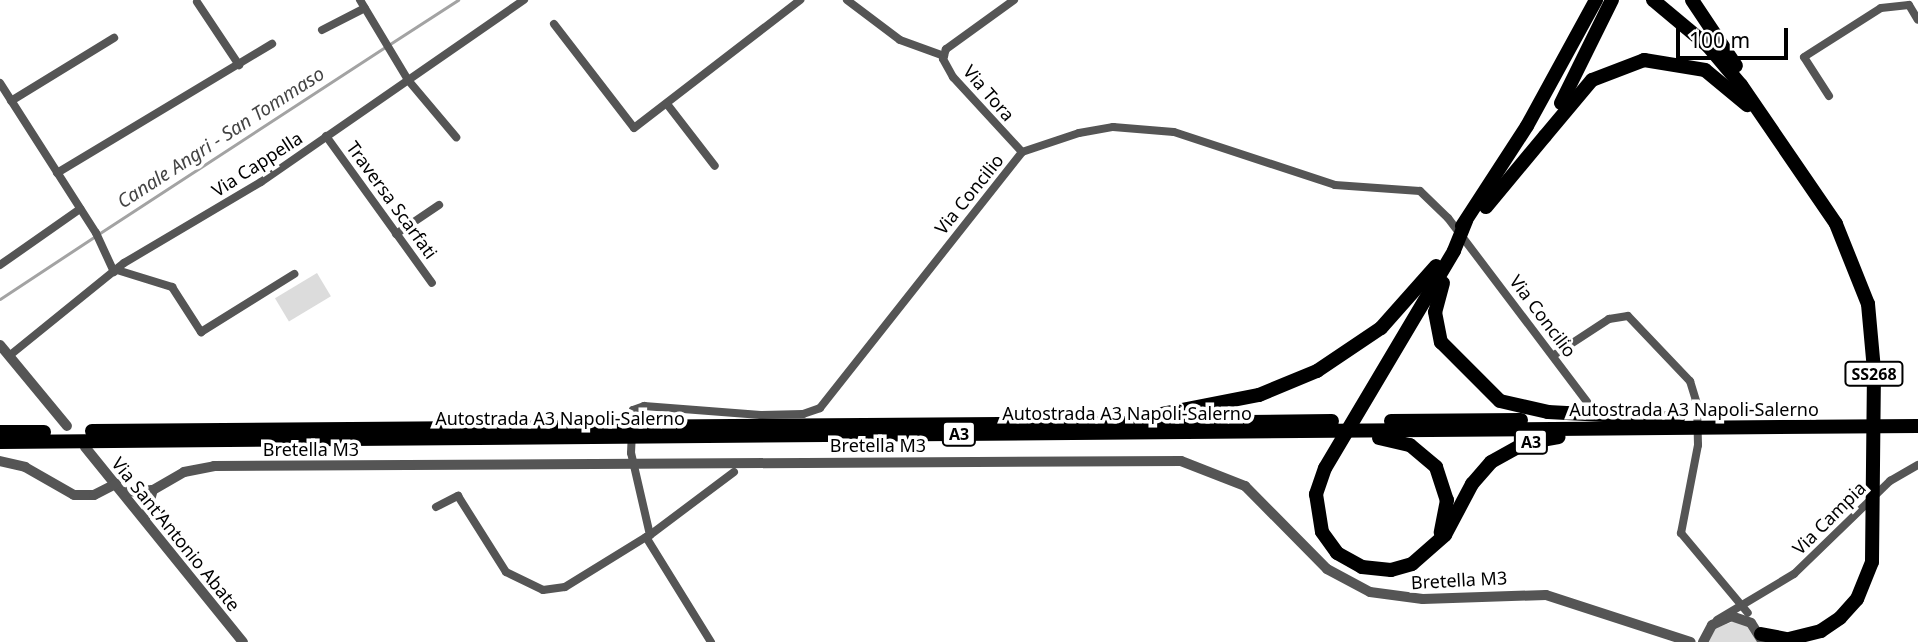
<!DOCTYPE html>
<style>
body{margin:0}
#map{position:relative;width:1918px;height:642px;overflow:hidden;background:#fff;font-family:"Noto Sans",sans-serif}
div>[style]{position:absolute}
.green>*{inset:0;background:#dcdcdc;transform-origin:0 0}
.stream>*{height:2.5px;margin:-1.25px;padding:0 1.25px;transform-origin:1.25px;border-radius:1.25px;background:#a3a3a3}
.minor>*{height:8px;margin:-4px;padding:0 4px;transform-origin:4px;border-radius:4px;background:#555}
.tertiary>*{height:10px;margin:-5px;padding:0 5px;transform-origin:5px;border-radius:5px;background:#555}
.trunk>*{height:14px;margin:-7px;padding:0 7px;transform-origin:7px;border-radius:7px;background:#000}
.motorway>*{height:14px;margin:-7px;padding:0 7px;transform-origin:7px;border-radius:7px;background:#000}
span{translate:-50% -50%;white-space:nowrap;text-align:center;line-height:1.15;-webkit-text-stroke:7px #fff;paint-order:stroke}
.shield-label span{padding:2px 5px;background:#fff;border:2px solid;border-radius:5px;-webkit-text-stroke-width:0}
.shield-label{font-size:16px;color:#000;font-weight:700}
.street-label{font-size:18px;color:#000}
.water-label{font-size:19px;color:#444;font-style:italic}
.scale{position:absolute;left:1676px;top:28px;width:112px;height:32px;box-sizing:border-box;border:4px solid #000;border-top:0;padding-left:9px;font-size:21px;line-height:24px;white-space:nowrap;color:#000;-webkit-text-stroke:5px #fff;paint-order:stroke}
</style>
<div id="map">
<div class="green">
<div style="left:317px;top:273px;width:27px;height:49px;rotate:59deg"></div>
<div style="clip-path:polygon(1735px 621px,1747px 625px,1758px 642px,1708px 642px,1716px 628px)"></div>
</div>
<div class="stream">
<div style="left:390px;top:44px;width:81px;rotate:-32.9deg"></div>
<div style="left:100px;top:233px;width:339px;rotate:-33.1deg"></div>
<div style="left:0;top:299px;width:113px;rotate:-33.4deg"></div>
</div>
<div class="minor">
<div style="left:360px;top:0;width:93px;rotate:59deg"></div>
<div style="left:408px;top:80px;width:75px;rotate:49.9deg"></div>
<div style="left:847px;top:0;width:66px;rotate:37deg"></div>
<div style="left:900px;top:40px;width:47px;rotate:20deg"></div>
<div style="left:1014px;top:0;width:84px;rotate:144.2deg"></div>
<div style="left:946px;top:49px;width:10px;rotate:107deg"></div>
<div style="left:943px;top:59px;width:21px;rotate:61deg"></div>
<div style="left:953px;top:77px;width:102px;rotate:47.4deg"></div>
<div style="left:197px;top:2px;width:76px;rotate:56.3deg"></div>
<div style="left:554px;top:24px;width:131px;rotate:52.4deg"></div>
<div style="left:634px;top:128px;width:210px;rotate:-37.6deg"></div>
<div style="left:322px;top:30px;width:48px;rotate:-27.1deg"></div>
<div style="left:0;top:83px;width:178px;rotate:57.4deg"></div>
<div style="left:96px;top:233px;width:43px;rotate:65.2deg"></div>
<div style="left:1829px;top:96px;width:46px;rotate:-122.7deg"></div>
<div style="left:1804px;top:57px;width:91px;rotate:-32.5deg"></div>
<div style="left:1881px;top:8px;width:28px;rotate:-6deg"></div>
<div style="left:1909px;top:5px;width:17px;rotate:59deg"></div>
<div style="left:11px;top:101px;width:121px;rotate:-31.5deg"></div>
<div style="left:667px;top:104px;width:78px;rotate:52.3deg"></div>
<div style="left:326px;top:136px;width:181px;rotate:54.2deg"></div>
<div style="left:57px;top:173px;width:251px;rotate:-31deg"></div>
<div style="left:396px;top:234px;width:52px;rotate:-34deg"></div>
<div style="left:0;top:265px;width:98px;rotate:-35deg"></div>
<div style="left:117px;top:270px;width:58px;rotate:17.2deg"></div>
<div style="left:172px;top:287px;width:54px;rotate:57.2deg"></div>
<div style="left:201px;top:332px;width:110px;rotate:-31.9deg"></div>
<div style="left:1554px;top:355px;width:66px;rotate:-33.2deg"></div>
<div style="left:1609px;top:319px;width:19px;rotate:-9deg"></div>
<div style="left:1628px;top:316px;width:90px;rotate:46.4deg"></div>
<div style="left:1690px;top:381px;width:24px;rotate:73deg"></div>
<div style="left:1697px;top:404px;width:41px;rotate:88.6deg"></div>
<div style="left:1698px;top:445px;width:90px;rotate:100.9deg"></div>
<div style="left:1681px;top:533px;width:104px;rotate:50.1deg"></div>
<div style="left:9px;top:356px;width:148px;rotate:-39deg"></div>
<div style="left:124px;top:263px;width:159px;rotate:-30.6deg"></div>
<div style="left:261px;top:182px;width:320px;rotate:-34.7deg"></div>
<div style="left:436px;top:507px;width:25px;rotate:-27deg"></div>
<div style="left:458px;top:496px;width:90px;rotate:57.7deg"></div>
<div style="left:506px;top:572px;width:41px;rotate:25.9deg"></div>
<div style="left:543px;top:590px;width:22px;rotate:-8deg"></div>
<div style="left:565px;top:587px;width:95px;rotate:-31.7deg"></div>
<div style="left:650px;top:535px;width:105px;rotate:-36.9deg"></div>
<div style="left:1717px;top:620px;width:90px;rotate:-30.9deg"></div>
<div style="left:1794px;top:574px;width:134px;rotate:-44.1deg"></div>
<div style="left:1890px;top:481px;width:32px;rotate:-30deg"></div>
<div style="left:711px;top:642px;width:123px;rotate:-121.8deg"></div>
<div style="left:646px;top:537px;width:4px;rotate:-27deg"></div>
<div style="left:650px;top:535px;width:84px;rotate:-103deg"></div>
<div style="left:631px;top:453px;width:43px;rotate:-87.3deg"></div>
<div style="left:633px;top:410px;width:12px;rotate:-20deg"></div>
<div style="left:644px;top:406px;width:117px;rotate:4.4deg"></div>
<div style="left:761px;top:415px;width:42px;rotate:-1.4deg"></div>
<div style="left:803px;top:414px;width:18px;rotate:-19deg"></div>
<div style="left:820px;top:408px;width:326px;rotate:-51.7deg"></div>
<div style="left:1022px;top:152px;width:60px;rotate:-18.4deg"></div>
<div style="left:1079px;top:133px;width:35px;rotate:-10deg"></div>
<div style="left:1113px;top:127px;width:61px;rotate:4.7deg"></div>
<div style="left:1174px;top:132px;width:169px;rotate:18.2deg"></div>
<div style="left:1335px;top:185px;width:85px;rotate:4deg"></div>
<div style="left:1420px;top:191px;width:39px;rotate:44deg"></div>
<div style="left:1448px;top:218px;width:231px;rotate:52.9deg"></div>
</div>
<div class="tertiary">
<div style="left:0;top:345px;width:105px;rotate:50.4deg"></div>
<div style="left:85px;top:447px;width:251px;rotate:51deg"></div>
<div style="left:0;top:461px;width:26px;rotate:13deg"></div>
<div style="left:25px;top:467px;width:56px;rotate:29.7deg"></div>
<div style="left:74px;top:495px;width:20px"></div>
<div style="left:94px;top:495px;width:25px;rotate:-27deg"></div>
<div style="left:123px;top:492px;width:30px;rotate:-4deg"></div>
<div style="left:153px;top:490px;width:36px;rotate:-30deg"></div>
<div style="left:184px;top:472px;width:31px;rotate:-11deg"></div>
<div style="left:214px;top:466px;width:967px;rotate:-0.3deg"></div>
<div style="left:1181px;top:461px;width:69px;rotate:21.3deg"></div>
<div style="left:1245px;top:486px;width:117px;rotate:45.3deg"></div>
<div style="left:1327px;top:569px;width:49px;rotate:28.1deg"></div>
<div style="left:1370px;top:592px;width:53px;rotate:7.5deg"></div>
<div style="left:1423px;top:599px;width:123px;rotate:-1.9deg"></div>
<div style="left:1546px;top:595px;width:152px;rotate:18deg"></div>
<div style="left:145px;top:519px;width:30px;rotate:-75deg"></div>
<div style="left:1703px;top:642px;width:19px;rotate:-62deg"></div>
<div style="left:1712px;top:625px;width:21px;rotate:-25deg"></div>
<div style="left:1731px;top:616px;width:21px;rotate:19deg"></div>
<div style="left:1751px;top:623px;width:22px;rotate:58deg"></div>
</div>
<div class="trunk">
<div style="left:1653px;top:0;width:72px;rotate:39.9deg"></div>
<div style="left:1708px;top:46px;width:51px;rotate:49.8deg"></div>
<div style="left:1741px;top:85px;width:168px;rotate:55.6deg"></div>
<div style="left:1836px;top:224px;width:86px;rotate:68.2deg"></div>
<div style="left:1868px;top:304px;width:66px;rotate:84.8deg"></div>
<div style="left:1874px;top:370px;width:192px;rotate:90.6deg"></div>
<div style="left:1872px;top:562px;width:40px;rotate:112deg"></div>
<div style="left:1857px;top:599px;width:25px;rotate:132deg"></div>
<div style="left:1840px;top:618px;width:23px;rotate:146deg"></div>
<div style="left:1821px;top:631px;width:45px;rotate:166deg"></div>
<div style="left:1692px;top:0;width:79px;rotate:56.3deg"></div>
<div style="left:1561px;top:103px;width:115px;rotate:-63.7deg"></div>
<div style="left:1527px;top:126px;width:144px;rotate:-61.3deg"></div>
<div style="left:1545px;top:136px;width:73px;rotate:-50deg"></div>
<div style="left:1592px;top:80px;width:56px;rotate:-21deg"></div>
<div style="left:1644px;top:60px;width:62px;rotate:9.3deg"></div>
<div style="left:1705px;top:70px;width:55px;rotate:39.8deg"></div>
<div style="left:1761px;top:634px;width:25px;rotate:11deg"></div>
</div>
<div class="motorway">
<div style="left:1486px;top:207px;width:92px;rotate:-50.3deg"></div>
<div style="left:1466px;top:221px;width:32px;rotate:112deg"></div>
<div style="left:1454px;top:251px;width:252px;rotate:120.7deg"></div>
<div style="left:1325px;top:468px;width:28px;rotate:109deg"></div>
<div style="left:1316px;top:494px;width:38px;rotate:81deg"></div>
<div style="left:1322px;top:532px;width:26px;rotate:54deg"></div>
<div style="left:1337px;top:553px;width:29px;rotate:29deg"></div>
<div style="left:1362px;top:567px;width:29px;rotate:6deg"></div>
<div style="left:1391px;top:570px;width:22px;rotate:-16deg"></div>
<div style="left:1412px;top:564px;width:44px;rotate:-41.3deg"></div>
<div style="left:1445px;top:535px;width:58px;rotate:-62.1deg"></div>
<div style="left:1472px;top:484px;width:29px;rotate:-49deg"></div>
<div style="left:1491px;top:462px;width:39px;rotate:-29deg"></div>
<div style="left:1525px;top:443px;width:34px;rotate:-10deg"></div>
<div style="left:1462px;top:226px;width:119px;rotate:-57deg"></div>
<div style="left:1443px;top:283px;width:30px;rotate:105deg"></div>
<div style="left:1435px;top:312px;width:31px;rotate:79deg"></div>
<div style="left:1441px;top:342px;width:83px;rotate:45deg"></div>
<div style="left:1500px;top:401px;width:49px;rotate:12.9deg"></div>
<div style="left:1548px;top:412px;width:130px;rotate:3.1deg"></div>
<div style="left:1161px;top:414px;width:100px;rotate:-11deg"></div>
<div style="left:1259px;top:395px;width:63px;rotate:-22.5deg"></div>
<div style="left:1317px;top:371px;width:77px;rotate:-33.9deg"></div>
<div style="left:1381px;top:328px;width:83px;rotate:-48.4deg"></div>
<div style="left:1391px;top:421px;width:130px;rotate:-0.4deg"></div>
<div style="left:1006px;top:424px;width:51px;rotate:-6.7deg"></div>
<div style="left:1048px;top:424px;width:284px;rotate:-0.6deg"></div>
<div style="left:92px;top:431px;width:908px;rotate:-0.44deg"></div>
<div style="left:0;top:432px;width:44px"></div>
<div style="left:1379px;top:438px;width:32px;rotate:13deg"></div>
<div style="left:1410px;top:445px;width:34px;rotate:40deg"></div>
<div style="left:1436px;top:467px;width:35px;rotate:72deg"></div>
<div style="left:1447px;top:500px;width:33px;rotate:101deg"></div>
<div style="left:0;top:442px;width:1918px;rotate:-0.48deg"></div>
</div>
<div class="shield-label">
<span style="left:1874px;top:374px">SS268</span>
<span style="left:959px;top:434px">A3</span>
<span style="left:1531px;top:442px">A3</span>
</div>
<div class="street-label">
<span style="left:989px;top:93px;rotate:49deg">Via Tora</span>
<span style="left:257px;top:164px;rotate:-33deg">Via Cappella</span>
<span style="left:969px;top:194px;rotate:-51deg">Via Concilio</span>
<span style="left:392px;top:200px;rotate:54deg">Traversa Scarfati</span>
<span style="left:1543px;top:316px;rotate:53deg">Via Concilio</span>
<span style="left:1694px;top:409px">Autostrada A3 Napoli-Salerno</span>
<span style="left:1127px;top:413px">Autostrada A3 Napoli-Salerno</span>
<span style="left:560px;top:418px">Autostrada A3 Napoli-Salerno</span>
<span style="left:878px;top:445px">Bretella M3</span>
<span style="left:311px;top:449px">Bretella M3</span>
<span style="left:1829px;top:518px;rotate:-45deg">Via Campia</span>
<span style="left:176px;top:534px;rotate:51deg">Via Sant'Antonio Abate</span>
<span style="left:1459px;top:580px;rotate:-3deg">Bretella M3</span>
</div>
<div class="water-label">
<span style="left:221px;top:138px;rotate:-33deg">Canale Angri - San Tommaso</span>
</div>
<div class="scale">100 m</div>
</div>
